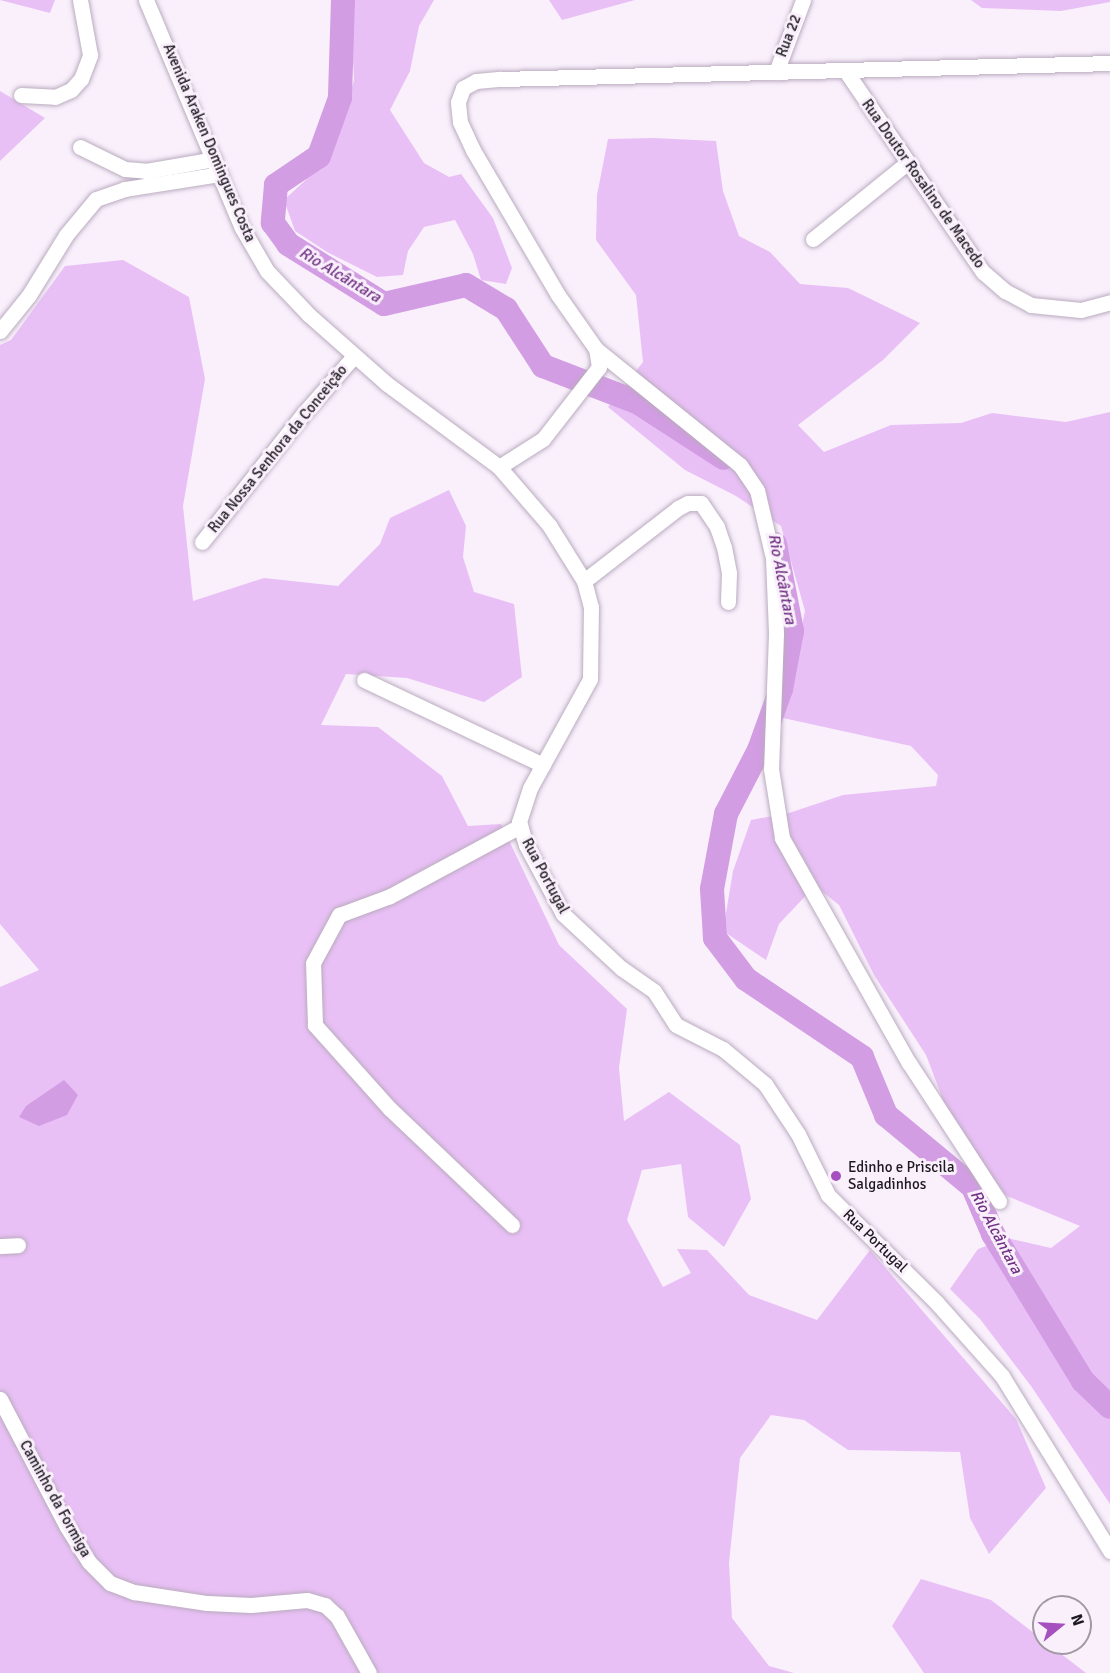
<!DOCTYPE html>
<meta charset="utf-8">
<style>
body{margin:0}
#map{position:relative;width:1110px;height:1673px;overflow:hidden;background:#f9f0fc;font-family:Signika,sans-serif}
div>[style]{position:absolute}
.green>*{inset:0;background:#e9c0f6}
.water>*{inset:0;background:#d29de2}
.river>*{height:24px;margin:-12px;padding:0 12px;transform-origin:12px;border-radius:12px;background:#d29de2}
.roads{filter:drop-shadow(0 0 2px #baabbf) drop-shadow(0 0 2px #baabbf)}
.minor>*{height:15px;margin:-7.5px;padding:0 7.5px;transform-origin:7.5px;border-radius:7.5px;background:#fff}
.dots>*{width:16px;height:16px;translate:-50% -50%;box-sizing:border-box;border:3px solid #f9f0fc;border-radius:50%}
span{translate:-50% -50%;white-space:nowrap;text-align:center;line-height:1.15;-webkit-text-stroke:6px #f9f0fc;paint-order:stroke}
.street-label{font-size:15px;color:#1e1920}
.poi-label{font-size:15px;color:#1e1920}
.left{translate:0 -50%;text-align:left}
.water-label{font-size:16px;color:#703183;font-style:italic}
.north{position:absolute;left:1032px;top:1595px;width:60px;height:60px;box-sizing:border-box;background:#f9f0fc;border:2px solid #a19aa4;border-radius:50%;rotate:72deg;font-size:16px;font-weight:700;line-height:24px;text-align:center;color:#1e1920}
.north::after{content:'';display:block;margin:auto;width:21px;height:27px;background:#a550be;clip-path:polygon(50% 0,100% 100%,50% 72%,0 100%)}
</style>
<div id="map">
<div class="green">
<div style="clip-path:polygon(0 0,55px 0,50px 13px)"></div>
<div style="clip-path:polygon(350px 0,434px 0,419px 26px,410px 71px,390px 110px,424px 163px,449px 177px,461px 174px,493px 218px,512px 268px,506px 284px,481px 280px,473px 254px,455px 220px,424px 227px,408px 251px,403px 275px,377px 277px,327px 252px,295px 231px,284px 200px,323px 164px,338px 138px,354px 80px)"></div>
<div style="clip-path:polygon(549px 0,635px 0,562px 20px)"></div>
<div style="clip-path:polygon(971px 0,1110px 0,1110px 2px,1061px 11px,982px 8px)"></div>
<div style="clip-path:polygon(0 91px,45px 118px,0 161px)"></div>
<div style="clip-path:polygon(654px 138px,716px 141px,723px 191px,739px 236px,770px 252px,800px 284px,848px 288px,920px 323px,883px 360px,798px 425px,824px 452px,891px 425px,961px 423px,992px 413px,1066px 422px,1110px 412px,1110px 1504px,1031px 1386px,980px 1319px,950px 1289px,978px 1249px,1007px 1238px,1051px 1248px,1080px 1226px,1007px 1196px,988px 1177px,953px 1126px,926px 1055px,874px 975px,839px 905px,815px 886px,779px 924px,766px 960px,723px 931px,733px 871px,751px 820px,789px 813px,843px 795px,936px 786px,938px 775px,911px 746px,783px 718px,805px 611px,781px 526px,736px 496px,685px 470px,608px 407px,643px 362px,636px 295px,596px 240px,597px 195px,608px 139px)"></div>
<div style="clip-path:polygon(123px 260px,189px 297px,205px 379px,183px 506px,193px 601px,264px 578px,338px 586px,380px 544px,390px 518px,449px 490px,466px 526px,463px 557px,474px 592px,514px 604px,522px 677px,484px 702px,407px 678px,346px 674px,321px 725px,378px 727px,442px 776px,468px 826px,501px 824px,559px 945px,627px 1009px,619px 1068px,624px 1121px,669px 1092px,740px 1145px,751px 1199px,724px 1247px,688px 1217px,681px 1164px,642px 1170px,627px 1220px,663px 1287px,691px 1273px,677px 1249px,707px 1250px,749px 1295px,817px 1320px,870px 1250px,1016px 1419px,1046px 1488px,989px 1554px,970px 1518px,960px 1452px,848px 1450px,804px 1420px,771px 1415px,740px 1458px,729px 1563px,732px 1618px,769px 1666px,794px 1673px,0 1673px,0 987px,39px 970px,0 924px,0 345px,11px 340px,65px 266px)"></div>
<div style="clip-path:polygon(921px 1579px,991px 1600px,1086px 1673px,924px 1673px,892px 1626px)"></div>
</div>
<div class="water">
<div style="clip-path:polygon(64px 1080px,78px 1095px,67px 1115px,39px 1126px,19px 1117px,26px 1106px)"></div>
</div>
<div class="river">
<div style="left:343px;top:0;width:98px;rotate:91.8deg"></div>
<div style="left:340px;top:98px;width:62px;rotate:109.9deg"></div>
<div style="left:319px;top:156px;width:52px;rotate:146deg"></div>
<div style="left:276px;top:185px;width:38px;rotate:95deg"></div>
<div style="left:273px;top:223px;width:26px;rotate:54deg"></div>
<div style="left:288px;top:244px;width:113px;rotate:32deg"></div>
<div style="left:384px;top:304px;width:84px;rotate:-13deg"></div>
<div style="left:466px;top:285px;width:47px;rotate:31deg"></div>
<div style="left:506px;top:309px;width:68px;rotate:57deg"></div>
<div style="left:543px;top:366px;width:101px;rotate:21deg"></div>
<div style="left:637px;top:402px;width:103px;rotate:32.8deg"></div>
<div style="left:775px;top:544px;width:89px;rotate:78.9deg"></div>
<div style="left:792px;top:631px;width:59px;rotate:100.7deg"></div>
<div style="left:781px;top:689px;width:65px;rotate:109.8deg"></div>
<div style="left:759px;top:750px;width:72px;rotate:117.3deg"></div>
<div style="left:726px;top:814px;width:76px;rotate:100.6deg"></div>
<div style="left:712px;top:889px;width:49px;rotate:86.5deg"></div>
<div style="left:715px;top:938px;width:51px;rotate:52.9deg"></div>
<div style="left:746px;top:979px;width:140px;rotate:33.9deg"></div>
<div style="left:862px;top:1057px;width:63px;rotate:67.5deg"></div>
<div style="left:886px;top:1115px;width:113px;rotate:39.6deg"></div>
<div style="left:973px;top:1187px;width:51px;rotate:66.9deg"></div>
<div style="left:993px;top:1234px;width:172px;rotate:58.5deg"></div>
<div style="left:1083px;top:1381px;width:37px;rotate:44deg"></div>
</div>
<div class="roads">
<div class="minor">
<div style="left:146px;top:0;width:247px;rotate:67.2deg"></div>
<div style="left:242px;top:228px;width:50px;rotate:59.8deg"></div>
<div style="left:267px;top:271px;width:61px;rotate:46.3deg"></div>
<div style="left:309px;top:315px;width:104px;rotate:41.5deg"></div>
<div style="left:387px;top:384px;width:139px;rotate:36.5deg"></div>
<div style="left:499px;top:467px;width:77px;rotate:49.2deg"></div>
<div style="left:549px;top:525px;width:66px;rotate:58deg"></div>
<div style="left:584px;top:581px;width:27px;rotate:75deg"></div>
<div style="left:591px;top:607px;width:72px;rotate:90.8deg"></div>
<div style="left:590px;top:679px;width:124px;rotate:118.8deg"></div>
<div style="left:530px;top:788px;width:36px;rotate:108deg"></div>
<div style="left:519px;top:822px;width:24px;rotate:73deg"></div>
<div style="left:526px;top:845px;width:78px;rotate:61.8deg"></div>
<div style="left:563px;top:914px;width:79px;rotate:43deg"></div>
<div style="left:621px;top:968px;width:40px;rotate:34.9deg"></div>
<div style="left:654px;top:991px;width:40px;rotate:57.1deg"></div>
<div style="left:676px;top:1025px;width:53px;rotate:27.1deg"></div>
<div style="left:723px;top:1049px;width:55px;rotate:39.8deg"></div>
<div style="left:765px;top:1084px;width:60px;rotate:56.6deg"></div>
<div style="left:798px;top:1134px;width:68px;rotate:63.8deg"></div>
<div style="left:828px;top:1195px;width:153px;rotate:44.7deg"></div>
<div style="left:937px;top:1303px;width:98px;rotate:48.3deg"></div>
<div style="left:1002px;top:1376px;width:206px;rotate:58.3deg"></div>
<div style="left:845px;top:70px;width:245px;rotate:55.7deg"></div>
<div style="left:983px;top:272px;width:29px;rotate:41deg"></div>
<div style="left:1005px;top:291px;width:30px;rotate:28deg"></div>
<div style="left:1031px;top:305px;width:50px;rotate:5.7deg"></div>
<div style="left:1081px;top:310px;width:30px;rotate:-15deg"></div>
<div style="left:776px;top:72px;width:77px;rotate:-69.4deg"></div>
<div style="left:21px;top:95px;width:34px;rotate:3deg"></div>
<div style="left:55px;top:97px;width:17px;rotate:-24deg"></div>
<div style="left:71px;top:90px;width:15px;rotate:-48deg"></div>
<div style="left:81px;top:79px;width:26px;rotate:-69deg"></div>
<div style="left:90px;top:55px;width:56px;rotate:-100.3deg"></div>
<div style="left:80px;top:147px;width:50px;rotate:26.1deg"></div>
<div style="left:125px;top:169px;width:21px;rotate:5deg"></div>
<div style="left:146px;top:171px;width:69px;rotate:-10deg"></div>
<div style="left:813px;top:239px;width:122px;rotate:-39deg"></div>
<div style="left:0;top:331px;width:46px;rotate:-51.1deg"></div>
<div style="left:29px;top:295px;width:70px;rotate:-58.3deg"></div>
<div style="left:66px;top:235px;width:47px;rotate:-50.2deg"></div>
<div style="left:96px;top:199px;width:31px;rotate:-19deg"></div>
<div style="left:125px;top:189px;width:96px;rotate:-9deg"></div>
<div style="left:596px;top:349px;width:185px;rotate:38.9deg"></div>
<div style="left:740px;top:465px;width:30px;rotate:56deg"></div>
<div style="left:757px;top:490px;width:70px;rotate:76.8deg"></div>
<div style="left:773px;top:558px;width:76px;rotate:87.7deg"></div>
<div style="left:776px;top:634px;width:135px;rotate:92.1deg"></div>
<div style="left:771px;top:769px;width:70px;rotate:80.9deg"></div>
<div style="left:782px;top:838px;width:258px;rotate:60.6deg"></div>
<div style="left:909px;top:1063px;width:165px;rotate:56.9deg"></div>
<div style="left:499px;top:467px;width:52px;rotate:-32.5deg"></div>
<div style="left:543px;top:439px;width:91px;rotate:-52.1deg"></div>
<div style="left:599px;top:367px;width:18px;rotate:-99deg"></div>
<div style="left:596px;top:349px;width:66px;rotate:-125.1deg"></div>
<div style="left:558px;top:295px;width:168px;rotate:-120.4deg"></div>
<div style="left:473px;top:150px;width:31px;rotate:-115deg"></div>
<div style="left:460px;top:122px;width:20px;rotate:-96deg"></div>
<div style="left:458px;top:102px;width:15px;rotate:-70deg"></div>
<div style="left:463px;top:88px;width:15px;rotate:-28deg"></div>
<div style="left:476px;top:81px;width:25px;rotate:-5deg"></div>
<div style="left:501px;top:79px;width:609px;rotate:-1.5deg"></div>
<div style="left:202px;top:542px;width:164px;rotate:-51.7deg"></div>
<div style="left:304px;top:413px;width:76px;rotate:-48.7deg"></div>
<div style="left:584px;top:581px;width:119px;rotate:-37.8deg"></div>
<div style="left:678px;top:508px;width:11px;rotate:-27deg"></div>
<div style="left:688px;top:503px;width:13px"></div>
<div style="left:701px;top:503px;width:29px;rotate:56deg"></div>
<div style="left:717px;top:527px;width:21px;rotate:71deg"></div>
<div style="left:724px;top:547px;width:26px;rotate:79deg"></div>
<div style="left:729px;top:573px;width:29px;rotate:92deg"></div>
<div style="left:364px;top:680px;width:198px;rotate:25.4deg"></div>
<div style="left:512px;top:1225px;width:168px;rotate:-136.4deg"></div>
<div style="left:390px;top:1109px;width:113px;rotate:-131.8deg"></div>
<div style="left:315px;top:1025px;width:62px;rotate:-91.8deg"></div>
<div style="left:313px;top:963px;width:55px;rotate:-61.6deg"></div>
<div style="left:339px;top:915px;width:54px;rotate:-20.4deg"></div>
<div style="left:390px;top:896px;width:148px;rotate:-28.3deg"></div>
<div style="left:0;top:1246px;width:18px;rotate:-3deg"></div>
<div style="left:0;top:1399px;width:144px;rotate:62.4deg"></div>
<div style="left:67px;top:1527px;width:41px;rotate:57.8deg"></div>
<div style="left:89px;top:1562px;width:30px;rotate:45deg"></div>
<div style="left:110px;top:1583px;width:26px;rotate:21deg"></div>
<div style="left:134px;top:1592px;width:74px;rotate:8.6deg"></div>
<div style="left:207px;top:1603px;width:44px;rotate:2.6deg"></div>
<div style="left:251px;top:1605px;width:56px;rotate:-5.1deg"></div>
<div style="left:307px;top:1600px;width:19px;rotate:16deg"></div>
<div style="left:325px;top:1605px;width:16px;rotate:43deg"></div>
<div style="left:337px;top:1616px;width:65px;rotate:60.7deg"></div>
</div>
</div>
<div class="dots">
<div style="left:836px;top:1176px;background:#a550be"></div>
</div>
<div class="street-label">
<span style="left:789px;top:36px;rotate:-69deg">Rua 22</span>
<span style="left:209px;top:143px;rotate:67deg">Avenida Araken Domingues Costa</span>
<span style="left:923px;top:184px;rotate:55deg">Rua Doutor Rosalino de Macedo</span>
<span style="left:278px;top:449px;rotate:-51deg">Rua Nossa Senhora da Conceição</span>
<span style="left:545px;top:876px;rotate:62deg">Rua Portugal</span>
<span style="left:875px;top:1241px;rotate:44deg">Rua Portugal</span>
<span style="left:55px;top:1499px;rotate:61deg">Caminho da Formiga</span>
</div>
<div class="poi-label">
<span class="left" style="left:848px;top:1176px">Edinho e Priscila<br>Salgadinhos</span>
</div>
<div class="water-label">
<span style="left:340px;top:275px;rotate:31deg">Rio Alcântara</span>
<span style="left:782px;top:579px;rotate:79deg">Rio Alcântara</span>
<span style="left:996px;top:1232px;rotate:62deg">Rio Alcântara</span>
</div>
<div class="north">N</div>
</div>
